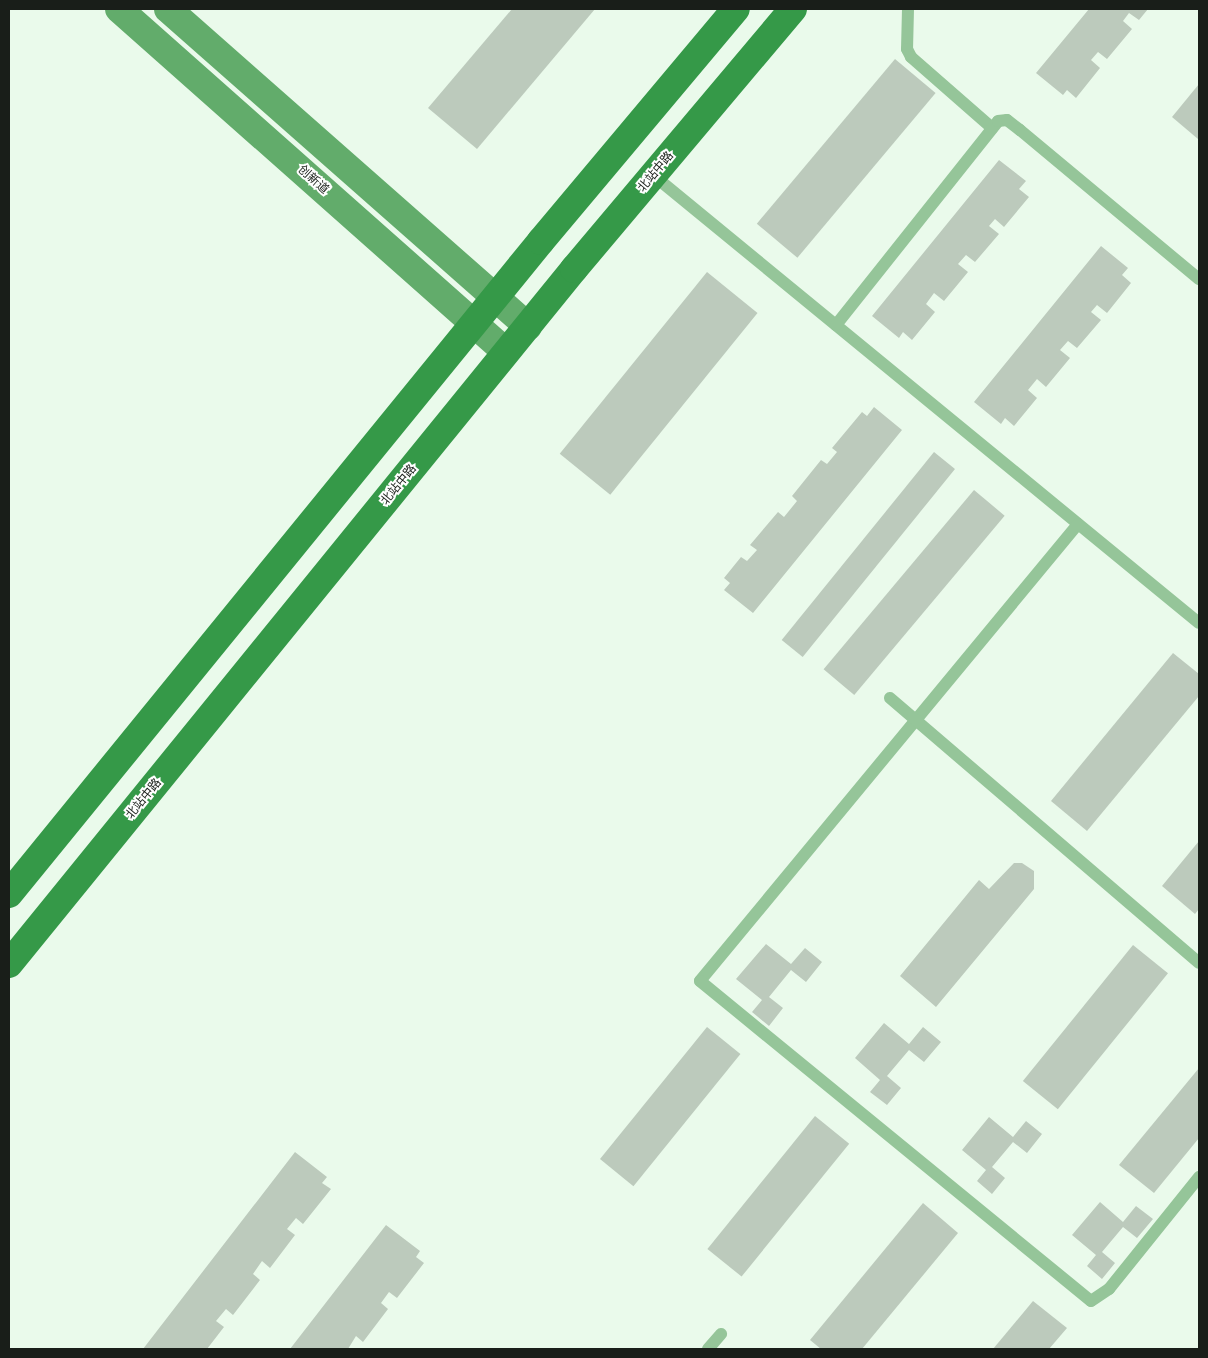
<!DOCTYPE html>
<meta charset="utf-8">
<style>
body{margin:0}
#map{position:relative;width:1208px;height:1358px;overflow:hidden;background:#eafaeb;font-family:Rubik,"Noto Sans SC",sans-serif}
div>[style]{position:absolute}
.building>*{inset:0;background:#bccabc;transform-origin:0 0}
.lane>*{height:12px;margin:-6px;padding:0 6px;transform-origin:6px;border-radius:6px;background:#95c599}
.secondary>*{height:28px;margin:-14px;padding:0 14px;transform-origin:14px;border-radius:14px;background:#62ac6b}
.primary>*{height:28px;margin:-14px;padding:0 14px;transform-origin:14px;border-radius:14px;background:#359948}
span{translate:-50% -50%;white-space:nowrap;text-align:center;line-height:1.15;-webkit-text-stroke:4px #fff;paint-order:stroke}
.street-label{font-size:12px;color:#191e19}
.frame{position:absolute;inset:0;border:10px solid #191e19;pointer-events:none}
</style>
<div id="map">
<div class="building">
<div style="clip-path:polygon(512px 9px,595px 9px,477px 149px,428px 108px)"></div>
<div style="clip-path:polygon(1089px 9px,1148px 9px,1139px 20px,1129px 13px,1123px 21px,1132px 29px,1107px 59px,1098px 52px,1091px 60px,1100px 68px,1076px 98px,1067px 90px,1063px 95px,1036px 73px)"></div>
<div style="left:895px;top:59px;width:53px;height:215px;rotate:40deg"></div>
<div style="clip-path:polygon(1199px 84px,1199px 138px,1198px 139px,1172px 117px)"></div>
<div style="clip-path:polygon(999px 160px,1026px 181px,1019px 189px,1029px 197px,1004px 227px,995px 219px,989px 226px,999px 234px,975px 262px,966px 255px,958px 264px,968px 272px,944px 301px,934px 293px,926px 304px,935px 312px,912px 340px,903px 332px,899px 338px,872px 316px)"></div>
<div style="clip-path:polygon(1101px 246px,1128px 268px,1122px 275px,1131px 283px,1107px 313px,1097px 305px,1091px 312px,1101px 320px,1077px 348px,1068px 341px,1060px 350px,1070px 358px,1046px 387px,1037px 379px,1028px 390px,1037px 398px,1014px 426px,1005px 418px,1001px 424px,974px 402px)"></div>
<div style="left:707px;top:272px;width:65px;height:234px;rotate:39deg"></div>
<div style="clip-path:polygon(874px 407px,902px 430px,753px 613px,724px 590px,730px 583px,724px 578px,741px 557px,747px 561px,757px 550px,750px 545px,778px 512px,784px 517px,797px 501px,792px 496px,821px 460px,827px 464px,837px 452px,832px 448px,862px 412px,867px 416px)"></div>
<div style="left:934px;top:452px;width:27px;height:242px;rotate:39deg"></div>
<div style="left:974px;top:490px;width:40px;height:234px;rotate:40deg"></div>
<div style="clip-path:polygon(1173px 653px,1199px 674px,1199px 696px,1087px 831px,1051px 801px)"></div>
<div style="clip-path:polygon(1199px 841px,1199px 909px,1195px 914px,1162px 886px)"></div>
<div style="clip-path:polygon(1014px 863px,1022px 863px,1034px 871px,1034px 889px,936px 1007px,900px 976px,979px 880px,989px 889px)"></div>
<div style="clip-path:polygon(766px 944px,791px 964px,805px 948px,822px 962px,806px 982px,791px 970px,769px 997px,783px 1008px,769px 1026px,752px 1012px,762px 1000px,736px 979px)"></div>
<div style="left:1133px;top:945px;width:45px;height:175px;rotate:39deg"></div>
<div style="clip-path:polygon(884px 1023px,909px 1044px,923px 1027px,941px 1042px,924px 1062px,909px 1050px,887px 1076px,901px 1088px,887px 1105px,870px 1092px,880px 1080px,855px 1058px)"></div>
<div style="left:707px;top:1027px;width:43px;height:170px;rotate:39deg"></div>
<div style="clip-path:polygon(1199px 1068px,1199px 1138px,1154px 1193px,1119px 1165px)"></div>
<div style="left:815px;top:1116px;width:44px;height:171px;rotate:39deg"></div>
<div style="clip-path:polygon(989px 1117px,1013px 1137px,1026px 1121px,1042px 1134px,1027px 1153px,1013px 1142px,992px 1167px,1005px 1178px,992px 1194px,977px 1181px,986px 1170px,962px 1150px)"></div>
<div style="clip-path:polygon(295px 1152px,327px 1177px,322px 1183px,331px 1189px,303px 1224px,296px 1218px,287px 1229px,295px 1235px,270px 1268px,262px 1261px,253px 1274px,260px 1280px,233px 1315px,226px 1309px,216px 1321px,224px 1327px,207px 1349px,143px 1349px)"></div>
<div style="clip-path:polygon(1100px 1202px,1123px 1222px,1136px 1206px,1153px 1219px,1137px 1238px,1123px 1227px,1102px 1252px,1115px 1263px,1102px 1279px,1087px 1266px,1096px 1255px,1072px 1235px)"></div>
<div style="clip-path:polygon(923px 1203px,958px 1233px,862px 1349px,821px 1349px,810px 1340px)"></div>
<div style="clip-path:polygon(386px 1225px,420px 1251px,416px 1257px,424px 1263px,397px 1298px,389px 1292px,381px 1303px,388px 1309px,363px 1342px,356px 1336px,348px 1349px,290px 1349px)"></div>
<div style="clip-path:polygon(1033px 1301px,1067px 1328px,1049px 1349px,993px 1349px)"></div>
</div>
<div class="lane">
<div style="left:908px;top:9px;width:40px;rotate:91.4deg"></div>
<div style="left:907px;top:49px;width:9px;rotate:63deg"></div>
<div style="left:911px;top:57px;width:108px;rotate:41.2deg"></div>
<div style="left:653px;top:175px;width:706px;rotate:39.37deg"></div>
<div style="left:836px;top:325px;width:260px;rotate:-51.5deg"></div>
<div style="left:998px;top:121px;width:9px;rotate:-6deg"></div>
<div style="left:1007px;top:120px;width:16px;rotate:38deg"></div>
<div style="left:1020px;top:130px;width:233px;rotate:39.8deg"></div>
<div style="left:1078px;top:524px;width:593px;rotate:129.6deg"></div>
<div style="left:700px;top:981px;width:505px;rotate:39.3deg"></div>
<div style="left:1091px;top:1301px;width:22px;rotate:-34deg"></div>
<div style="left:1109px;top:1289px;width:144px;rotate:-51.2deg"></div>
<div style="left:890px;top:698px;width:407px;rotate:40.6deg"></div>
<div style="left:708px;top:1349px;width:20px;rotate:-49deg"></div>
</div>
<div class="secondary">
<div style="left:119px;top:9px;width:517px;rotate:41.55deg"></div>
<div style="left:168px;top:9px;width:480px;rotate:41.4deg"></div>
</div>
<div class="primary">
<div style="left:9px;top:894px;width:842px;rotate:-50.83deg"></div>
<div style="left:541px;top:241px;width:303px;rotate:-50deg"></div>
<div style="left:9px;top:964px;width:896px;rotate:-50.89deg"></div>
<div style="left:574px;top:269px;width:340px;rotate:-49.9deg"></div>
</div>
<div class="street-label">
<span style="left:656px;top:172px;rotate:-50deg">北站中路</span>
<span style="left:313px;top:180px;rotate:42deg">创新道</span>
<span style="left:399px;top:485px;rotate:-51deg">北站中路</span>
<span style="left:144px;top:799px;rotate:-51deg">北站中路</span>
</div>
<div class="frame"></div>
</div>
